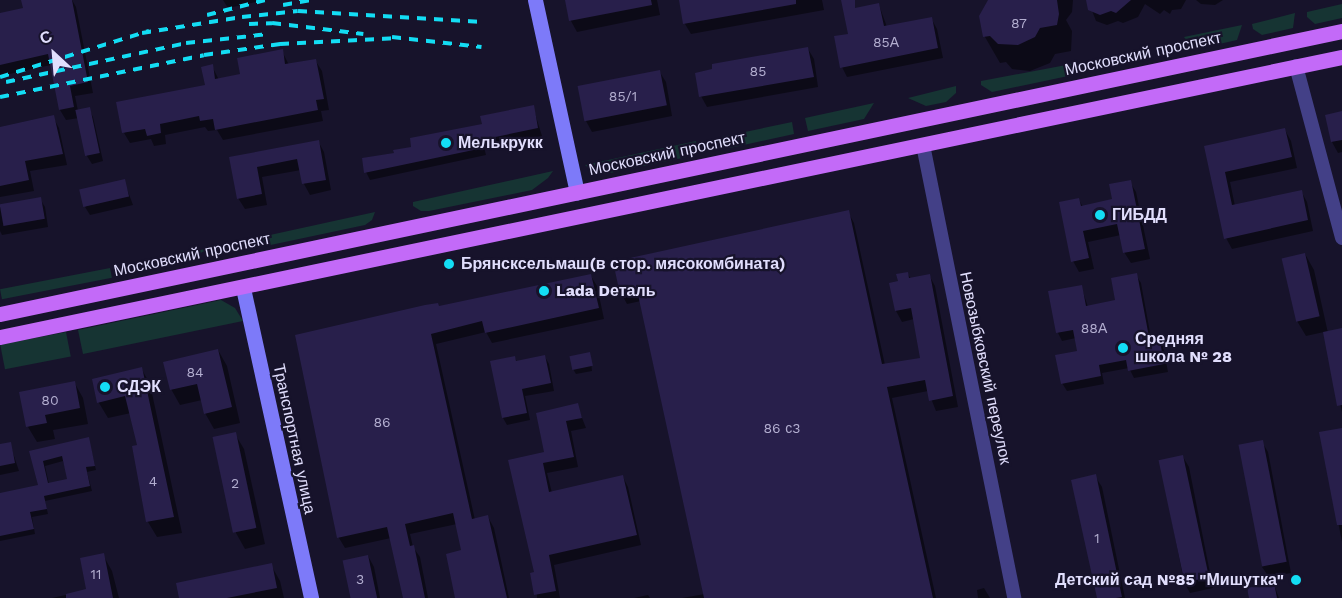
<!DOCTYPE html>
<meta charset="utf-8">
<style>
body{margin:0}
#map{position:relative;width:1342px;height:598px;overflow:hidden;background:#17132b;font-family:"Work Sans",sans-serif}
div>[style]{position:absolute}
.green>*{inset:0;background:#163433;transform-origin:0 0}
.shadow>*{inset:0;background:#0007}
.building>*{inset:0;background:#281f4b;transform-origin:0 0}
.street>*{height:14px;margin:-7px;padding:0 7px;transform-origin:7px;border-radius:7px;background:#434087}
.secondary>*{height:15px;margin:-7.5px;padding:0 7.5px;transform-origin:7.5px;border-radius:7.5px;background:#7d7af9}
.primary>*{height:15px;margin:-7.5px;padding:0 7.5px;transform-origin:7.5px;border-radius:7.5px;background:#c36af8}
.rail>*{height:4px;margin-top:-2px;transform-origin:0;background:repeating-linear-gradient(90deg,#13ddf4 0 9px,transparent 0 17px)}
.dots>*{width:16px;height:16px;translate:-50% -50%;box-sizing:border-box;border:3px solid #17132b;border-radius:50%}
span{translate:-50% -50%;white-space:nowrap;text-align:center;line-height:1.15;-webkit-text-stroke:4.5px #17132b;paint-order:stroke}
.number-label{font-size:14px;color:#b3aed0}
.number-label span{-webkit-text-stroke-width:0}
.street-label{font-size:16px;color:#e1defd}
.poi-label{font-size:16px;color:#e1defd;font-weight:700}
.left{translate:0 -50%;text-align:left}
.right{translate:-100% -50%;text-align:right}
.north{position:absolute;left:24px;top:24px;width:60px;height:60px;-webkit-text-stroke:4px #17132b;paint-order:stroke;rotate:334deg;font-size:16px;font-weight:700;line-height:24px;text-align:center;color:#e1defd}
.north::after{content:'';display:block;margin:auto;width:21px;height:27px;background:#e1defd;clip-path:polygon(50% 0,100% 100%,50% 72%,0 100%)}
</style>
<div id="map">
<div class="green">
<div style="clip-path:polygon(1342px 4px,1342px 18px,1315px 24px,1307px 17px,1307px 12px)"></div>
<div style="clip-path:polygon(1295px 13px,1293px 28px,1262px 35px,1253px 29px,1252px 24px)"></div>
<div style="clip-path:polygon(1242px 25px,1237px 40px,1197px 49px,1191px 46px,1184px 37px)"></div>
<div style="clip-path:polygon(1082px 62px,1079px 71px,1073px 75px,992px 92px,981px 85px,981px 81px)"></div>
<div style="clip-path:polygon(956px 86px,956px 93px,946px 102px,926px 106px,908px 98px)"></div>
<div style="clip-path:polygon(874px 103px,864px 119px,808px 131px,805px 118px)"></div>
<div style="clip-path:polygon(792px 122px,794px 134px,730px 148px,722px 142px,721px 137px)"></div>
<div style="clip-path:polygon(696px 141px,695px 150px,687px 157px,605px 174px,594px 173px,585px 165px)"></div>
<div style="clip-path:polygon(553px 171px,548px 178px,532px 190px,429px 211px,421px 211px,413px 206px,413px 202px)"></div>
<div style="clip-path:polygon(375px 212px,372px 220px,365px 225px,247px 250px,234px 246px,202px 252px,194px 261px,189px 262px,187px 253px)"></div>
<div style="left:110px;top:268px;width:10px;height:112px;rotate:79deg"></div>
<div style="clip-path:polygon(221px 300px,235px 308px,243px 321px,83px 354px,78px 330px)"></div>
<div style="left:66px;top:332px;width:25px;height:67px;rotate:79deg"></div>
</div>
<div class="shadow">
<div style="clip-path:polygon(23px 0,72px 0,76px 7px,93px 93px,75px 96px,78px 111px,89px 109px,93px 117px,103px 161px,92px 164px,87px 156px,79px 118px,66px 120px,60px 110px,51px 65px,0 76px,0 15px,25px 9px)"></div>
<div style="clip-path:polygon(223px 0,266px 0,228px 8px)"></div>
<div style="clip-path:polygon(566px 0,657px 0,660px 15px,577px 32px,571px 21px)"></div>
<div style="clip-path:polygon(680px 0,822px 0,824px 10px,691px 34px,685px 24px)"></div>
<div style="clip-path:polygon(992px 0,1073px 0,1072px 12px,1066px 20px,1072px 31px,1071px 51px,1055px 54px,1050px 63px,1030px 71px,1012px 69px,1006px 62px,1000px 63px,985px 37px)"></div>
<div style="clip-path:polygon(1088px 0,1186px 0,1181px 9px,1172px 10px,1170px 14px,1164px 10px,1160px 14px,1145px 4px,1138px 17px,1123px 23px,1118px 21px,1107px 25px,1096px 21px)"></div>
<div style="clip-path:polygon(1196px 0,1223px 0,1215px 5px,1201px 4px)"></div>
<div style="clip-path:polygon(879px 5px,887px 27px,931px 18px,937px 29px,943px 58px,847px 77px,842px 67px,850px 35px)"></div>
<div style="clip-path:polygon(808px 49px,814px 59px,818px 87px,707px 107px,701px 96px)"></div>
<div style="clip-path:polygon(282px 51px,289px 65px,315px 60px,322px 71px,329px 110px,321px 111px,323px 121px,223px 140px,217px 130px,208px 131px,205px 127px,165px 135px,166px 144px,154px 146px,151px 139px,130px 143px,124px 133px,206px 86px,212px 66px,219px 80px,241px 75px)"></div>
<div style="clip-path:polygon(659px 71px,666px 82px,672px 116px,592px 132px,586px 121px,580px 87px)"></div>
<div style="clip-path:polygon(533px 107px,542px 136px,484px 147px,486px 155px,370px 180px,366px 172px,413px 148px)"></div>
<div style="clip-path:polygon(1342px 113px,1342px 152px,1338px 153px,1332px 142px,1327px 116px)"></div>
<div style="clip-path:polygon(53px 117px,59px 128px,67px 165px,30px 171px,34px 191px,0 197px,0 129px)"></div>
<div style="clip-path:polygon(1285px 130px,1291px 141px,1297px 168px,1230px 182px,1235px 206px,1301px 191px,1307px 202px,1313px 231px,1232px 249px,1226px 238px,1206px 148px)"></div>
<div style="clip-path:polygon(318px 141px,324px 152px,331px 190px,310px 195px,304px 184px,301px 170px,262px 177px,267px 205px,245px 209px,238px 198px,231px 159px)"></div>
<div style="clip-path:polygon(124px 181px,133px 205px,90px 215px,85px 207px)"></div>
<div style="clip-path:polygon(1130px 182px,1136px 192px,1150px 259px,1131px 263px,1124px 252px,1121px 235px,1088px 242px,1094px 269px,1079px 272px,1073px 261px,1079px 200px,1083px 207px,1114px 201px)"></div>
<div style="clip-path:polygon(40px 199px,45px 207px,48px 227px,2px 235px,0 231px,0 205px)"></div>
<div style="clip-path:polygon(848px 212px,854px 223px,885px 365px,922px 359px,914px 319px,902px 322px,896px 311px,891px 284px,900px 283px,907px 273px,911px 279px,929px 275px,935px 286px,958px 407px,936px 411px,928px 391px,892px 398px,936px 598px,682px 598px,705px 594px,641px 301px,627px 304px,621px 293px)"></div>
<div style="clip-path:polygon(1305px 254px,1314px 270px,1328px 333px,1342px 330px,1342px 412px,1324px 332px,1306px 336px,1297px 321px)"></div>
<div style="clip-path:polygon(1136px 275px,1141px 283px,1151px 338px,1158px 337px,1163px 345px,1168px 372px,1134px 378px,1129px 368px,1102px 373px,1104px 384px,1067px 391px,1062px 383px,1079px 352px,1076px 338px,1062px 341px,1058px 333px,1081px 286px,1088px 307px,1116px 301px)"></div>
<div style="clip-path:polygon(591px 276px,597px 286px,604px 319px,492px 343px,486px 332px,436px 344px,475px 520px,488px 517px,494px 528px,509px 598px,457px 598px,463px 551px,457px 524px,410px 534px,413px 547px,420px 557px,428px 598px,404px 598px,391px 538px,345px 548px,339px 538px,297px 336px)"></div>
<div style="clip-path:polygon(218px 350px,227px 366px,240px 423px,214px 429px,205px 413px,202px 400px,180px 405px,171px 389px)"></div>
<div style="clip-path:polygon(590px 353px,592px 371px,576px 374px,573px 369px)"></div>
<div style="clip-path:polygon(545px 357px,549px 364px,554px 391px,525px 396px,530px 420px,507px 425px,503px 418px,515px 358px,517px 362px)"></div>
<div style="clip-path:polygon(141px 368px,150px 384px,182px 533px,157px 537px,148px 522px,139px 446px,131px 413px,108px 418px,99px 403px,93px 380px)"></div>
<div style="clip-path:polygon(74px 382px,83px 398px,88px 424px,53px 430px,55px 439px,37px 442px,28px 427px)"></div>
<div style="clip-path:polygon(577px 405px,586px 428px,571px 431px,578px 467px,547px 473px,552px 493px,623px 477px,628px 487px,641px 545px,554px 565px,560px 598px,537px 598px,536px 573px,510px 461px,545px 453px,538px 414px)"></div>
<div style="clip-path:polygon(1342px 429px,1342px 542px,1321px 433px)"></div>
<div style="clip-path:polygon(235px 434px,244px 449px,265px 544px,245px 549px,236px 533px)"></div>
<div style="clip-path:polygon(evenodd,88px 438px,96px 470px,87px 472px,92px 491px,45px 501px,48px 514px,32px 517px,35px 534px,0 541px,0 495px,39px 486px,31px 452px,88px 438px,63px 461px,69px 480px,49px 484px,45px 466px,63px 461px)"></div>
<div style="clip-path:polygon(1262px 442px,1268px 452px,1291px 573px,1269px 577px,1262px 567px)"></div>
<div style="clip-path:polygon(10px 444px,19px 471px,0 475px,0 446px)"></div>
<div style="clip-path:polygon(1183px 457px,1189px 467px,1213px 588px,1190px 593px,1184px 582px,1160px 461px)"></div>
<div style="clip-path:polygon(1095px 476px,1102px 487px,1125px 598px,1098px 598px)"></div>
<div style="clip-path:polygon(103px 555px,112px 571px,119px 598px,52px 598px,88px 590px)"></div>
<div style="clip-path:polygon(368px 556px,374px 567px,380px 598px,352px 598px)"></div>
<div style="clip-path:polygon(271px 565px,280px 581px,284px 598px,181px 598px)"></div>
<div style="clip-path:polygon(1274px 585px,1279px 598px,1250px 598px)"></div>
<div style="clip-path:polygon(984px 588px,990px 598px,978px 598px,977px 590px)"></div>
<div style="clip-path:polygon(648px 595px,650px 598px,634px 598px)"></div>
</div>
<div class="building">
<div style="clip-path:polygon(21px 0,72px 0,88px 82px,70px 86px,74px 107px,59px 110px,48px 54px,0 65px,0 13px,23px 8px)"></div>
<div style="clip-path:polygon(565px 0,651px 0,652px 5px,569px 21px)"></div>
<div style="clip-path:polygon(679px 0,796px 0,796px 4px,683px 24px)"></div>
<div style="clip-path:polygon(841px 0,855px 0,855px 8px,879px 3px,884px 26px,932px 17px,938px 48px,840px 68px,834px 36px,848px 34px)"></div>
<div style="clip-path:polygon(988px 0,1057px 0,1059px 14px,1057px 25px,1040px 28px,1035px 37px,1018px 45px,998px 44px,990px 36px,983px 37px,979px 16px)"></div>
<div style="clip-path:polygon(1086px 0,1131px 0,1116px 13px,1111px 11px,1100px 15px,1088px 10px)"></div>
<div style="clip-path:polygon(808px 47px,814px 77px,699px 97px,695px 73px,712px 69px,712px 64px)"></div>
<div style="clip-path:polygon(283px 49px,285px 64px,316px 59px,324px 99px,316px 100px,318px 110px,215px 130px,213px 119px,200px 121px,199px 116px,160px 124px,161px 133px,147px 136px,145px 129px,122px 133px,116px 102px,205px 85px,201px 67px,213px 64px,215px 79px,240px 74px,237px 58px)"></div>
<div style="left:660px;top:70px;width:36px;height:84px;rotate:79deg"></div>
<div style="clip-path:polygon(534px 105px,538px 128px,481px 140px,483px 148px,364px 173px,362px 158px,394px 153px,393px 150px,411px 147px,410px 138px,482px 124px,480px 116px)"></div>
<div style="left:90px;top:107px;width:47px;height:15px;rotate:78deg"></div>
<div style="clip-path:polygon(1342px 111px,1342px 140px,1331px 142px,1325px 115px)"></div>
<div style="clip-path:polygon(54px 115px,63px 154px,25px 161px,29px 180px,0 186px,0 127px)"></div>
<div style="clip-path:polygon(1285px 128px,1292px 157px,1225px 172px,1232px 205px,1302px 190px,1308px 220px,1224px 239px,1204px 146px)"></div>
<div style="clip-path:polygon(319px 140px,326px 180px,302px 184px,297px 159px,257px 167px,262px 194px,237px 199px,229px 157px)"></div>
<div style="left:125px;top:179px;width:18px;height:47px;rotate:77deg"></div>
<div style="clip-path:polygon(1131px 180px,1145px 249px,1123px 253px,1117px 224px,1083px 231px,1089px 258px,1071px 262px,1059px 202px,1079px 198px,1081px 206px,1112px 199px,1109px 184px)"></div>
<div style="left:41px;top:197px;width:22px;height:42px;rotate:80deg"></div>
<div style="clip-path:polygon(849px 210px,882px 364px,920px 358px,911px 308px,895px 311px,889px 283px,898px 281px,896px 274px,908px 272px,909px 278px,930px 274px,953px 396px,929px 401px,925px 380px,887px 387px,933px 598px,704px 598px,637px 290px,620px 294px,615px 271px,632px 267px,630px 258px)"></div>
<div style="left:1305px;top:253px;width:65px;height:24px;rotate:77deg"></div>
<div style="clip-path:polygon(1137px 273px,1149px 337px,1159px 335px,1164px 364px,1128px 371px,1126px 360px,1099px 365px,1101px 376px,1061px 384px,1055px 355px,1077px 351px,1073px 330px,1056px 333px,1048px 291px,1082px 285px,1086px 306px,1115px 300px,1111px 278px)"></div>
<div style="clip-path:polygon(591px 274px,599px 308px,485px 333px,482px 321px,431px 334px,472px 519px,488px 515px,507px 598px,455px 598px,446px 554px,461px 550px,453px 513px,405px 524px,410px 546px,414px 545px,425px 598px,403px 598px,387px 527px,337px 538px,295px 335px,425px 305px,438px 303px,439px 306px)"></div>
<div style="clip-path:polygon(1342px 328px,1342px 405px,1337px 406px,1323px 332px)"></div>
<div style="clip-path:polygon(218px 349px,232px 407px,204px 414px,197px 384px,170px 390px,163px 362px)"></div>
<div style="left:590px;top:352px;width:14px;height:21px;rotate:78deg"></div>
<div style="clip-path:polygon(545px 355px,551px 383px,522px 389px,527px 413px,502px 418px,490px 361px,515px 356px,516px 361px)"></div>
<div style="clip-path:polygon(142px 367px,174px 517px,146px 522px,132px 446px,137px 445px,125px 396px,97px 403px,92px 379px)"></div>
<div style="clip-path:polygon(75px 381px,80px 408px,45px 415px,47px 423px,26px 427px,19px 392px)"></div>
<div style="clip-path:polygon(578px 403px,582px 418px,566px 421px,574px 457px,543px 463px,549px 492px,623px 475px,637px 535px,549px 555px,556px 591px,534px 595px,530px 573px,534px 572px,508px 460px,544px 452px,536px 413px)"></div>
<div style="clip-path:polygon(1342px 428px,1342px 525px,1337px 525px,1319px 432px)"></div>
<div style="left:236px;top:432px;width:98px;height:24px;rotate:78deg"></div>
<div style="clip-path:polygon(evenodd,89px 437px,95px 466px,86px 467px,90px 486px,44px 496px,47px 509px,30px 512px,34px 529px,0 536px,0 493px,38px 485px,29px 451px,89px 437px,62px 456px,67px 479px,48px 483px,43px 461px,62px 456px)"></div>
<div style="left:1263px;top:440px;width:124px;height:25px;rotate:79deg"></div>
<div style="clip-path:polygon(11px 442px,15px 463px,0 466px,0 444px)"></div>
<div style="left:1183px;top:455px;width:125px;height:25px;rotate:78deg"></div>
<div style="clip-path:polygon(1096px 474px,1122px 597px,1116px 598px,1097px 598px,1071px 480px)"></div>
<div style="clip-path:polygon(104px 553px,113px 598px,66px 598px,66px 594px,86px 589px,80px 558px)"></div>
<div style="left:368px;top:555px;width:44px;height:26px;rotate:78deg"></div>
<div style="clip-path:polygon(272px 563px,277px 588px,227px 598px,179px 598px,176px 583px)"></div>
<div style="clip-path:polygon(1274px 583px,1277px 598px,1249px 598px,1247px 588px)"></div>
</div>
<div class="street">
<div style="left:1296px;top:66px;width:178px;rotate:75deg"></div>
<div style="left:923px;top:145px;width:462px;rotate:78.6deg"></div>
</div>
<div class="secondary">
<div style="left:535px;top:0;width:197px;rotate:77.7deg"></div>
<div style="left:243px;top:288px;width:317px;rotate:77.6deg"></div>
</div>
<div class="primary">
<div style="left:0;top:314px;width:1372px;rotate:-11.91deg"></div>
<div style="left:0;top:337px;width:1371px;rotate:-11.79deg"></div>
</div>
<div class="rail">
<div style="left:283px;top:5px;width:27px;rotate:-10deg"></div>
<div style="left:207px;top:15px;width:60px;rotate:-14.5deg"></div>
<div style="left:249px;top:24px;width:23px;rotate:-2deg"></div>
<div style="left:272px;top:23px;width:92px;rotate:6.9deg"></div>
<div style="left:142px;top:33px;width:101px;rotate:-9.1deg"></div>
<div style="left:242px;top:17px;width:56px;rotate:-6.1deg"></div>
<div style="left:298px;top:11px;width:185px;rotate:3.4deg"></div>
<div style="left:392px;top:37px;width:90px;rotate:6.4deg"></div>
<div style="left:0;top:77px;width:156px;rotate:-17.2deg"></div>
<div style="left:6px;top:82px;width:184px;rotate:-12.2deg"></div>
<div style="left:186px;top:43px;width:83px;rotate:-6.2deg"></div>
<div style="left:0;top:97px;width:208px;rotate:-11.6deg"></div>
<div style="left:204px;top:55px;width:77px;rotate:-8.2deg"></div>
<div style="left:280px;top:44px;width:119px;rotate:-2.9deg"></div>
</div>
<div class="dots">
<div style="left:446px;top:143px;background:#13ddf4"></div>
<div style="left:1100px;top:215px;background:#13ddf4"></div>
<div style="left:449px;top:264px;background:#13ddf4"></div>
<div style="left:544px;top:291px;background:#13ddf4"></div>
<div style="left:1123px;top:348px;background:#13ddf4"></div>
<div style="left:105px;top:387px;background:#13ddf4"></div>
<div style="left:1296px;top:580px;background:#13ddf4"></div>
</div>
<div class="number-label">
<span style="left:1019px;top:23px">87</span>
<span style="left:886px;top:42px">85А</span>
<span style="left:758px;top:71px">85</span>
<span style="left:623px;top:96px">85/1</span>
<span style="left:1094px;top:328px">88А</span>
<span style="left:195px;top:372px">84</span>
<span style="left:50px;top:400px">80</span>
<span style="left:382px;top:422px">86</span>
<span style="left:782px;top:428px">86 с3</span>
<span style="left:153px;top:481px">4</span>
<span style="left:235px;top:483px">2</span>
<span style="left:1097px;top:538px">1</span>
<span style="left:96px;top:574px">11</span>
<span style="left:360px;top:579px">3</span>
</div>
<div class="street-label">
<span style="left:1143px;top:54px;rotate:-12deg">Московский проспект</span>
<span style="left:667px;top:154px;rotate:-12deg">Московский проспект</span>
<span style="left:192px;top:255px;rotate:-12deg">Московский проспект</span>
<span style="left:985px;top:368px;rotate:78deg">Новозыбковский переулок</span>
<span style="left:294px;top:439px;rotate:78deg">Транспортная улица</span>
</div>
<div class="poi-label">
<span class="left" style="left:458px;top:143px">Мелькрукк</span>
<span class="left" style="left:1112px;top:215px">ГИБДД</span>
<span class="left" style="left:461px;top:264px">Брянсксельмаш(в стор. мясокомбината)</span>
<span class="left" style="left:556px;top:291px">Lada Dеталь</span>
<span class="left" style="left:1135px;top:348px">Средняя<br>школа № 28</span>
<span class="left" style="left:117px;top:387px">СДЭК</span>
<span class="right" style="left:1284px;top:580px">Детский сад №85 "Мишутка"</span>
</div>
<div class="north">С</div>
</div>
